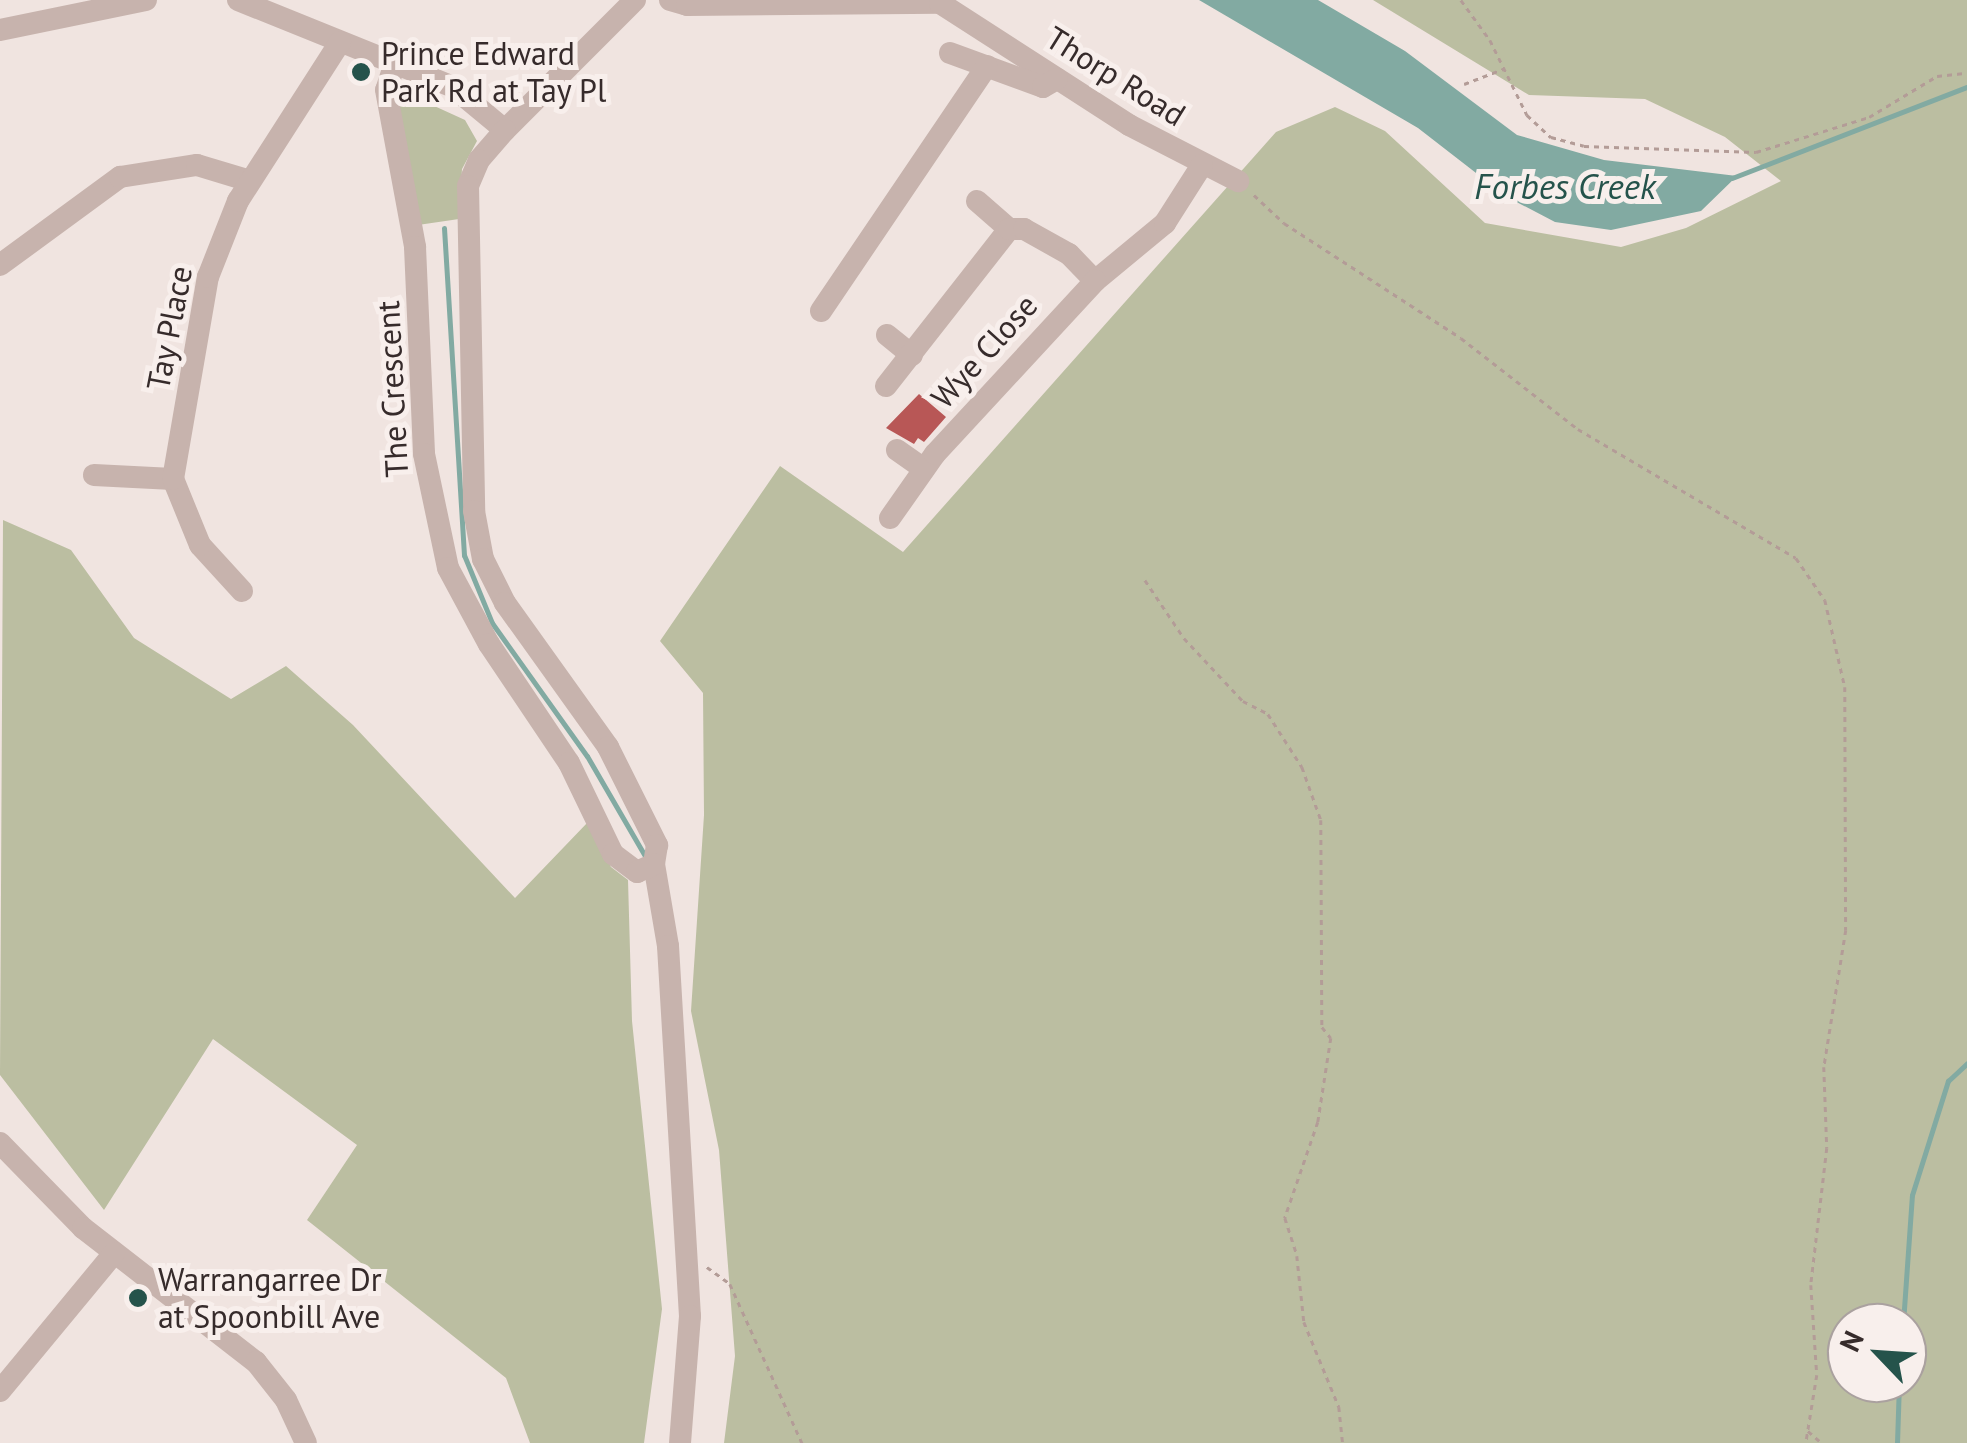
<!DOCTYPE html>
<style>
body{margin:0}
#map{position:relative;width:1967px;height:1443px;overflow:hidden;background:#f0e4e0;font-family:"PT Sans",sans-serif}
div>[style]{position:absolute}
.green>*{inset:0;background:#bbbea1}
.water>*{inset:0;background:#82aaa2}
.stream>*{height:5px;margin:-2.5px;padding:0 2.5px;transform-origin:2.5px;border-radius:2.5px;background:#82aaa2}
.building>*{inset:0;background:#b85756}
.path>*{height:2.5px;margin-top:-1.25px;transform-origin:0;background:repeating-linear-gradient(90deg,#b39c97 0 5px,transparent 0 10px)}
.minor>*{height:22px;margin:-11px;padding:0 11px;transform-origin:11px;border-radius:11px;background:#c7b3ad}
.dots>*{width:28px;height:28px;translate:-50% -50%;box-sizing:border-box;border:5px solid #f8efec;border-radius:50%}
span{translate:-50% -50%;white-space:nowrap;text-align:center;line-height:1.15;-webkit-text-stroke:10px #f8efec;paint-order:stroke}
.poi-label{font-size:32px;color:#362b2b}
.left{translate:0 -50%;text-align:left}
.street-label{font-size:32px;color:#362b2b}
.water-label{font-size:35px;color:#25534b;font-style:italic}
.north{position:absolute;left:1827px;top:1303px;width:100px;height:100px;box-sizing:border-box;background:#f8efec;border:2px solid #aaa19f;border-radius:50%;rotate:295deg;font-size:28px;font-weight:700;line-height:40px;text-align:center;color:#362b2b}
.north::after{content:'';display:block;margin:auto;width:35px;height:45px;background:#25534b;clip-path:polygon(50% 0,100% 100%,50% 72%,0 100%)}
</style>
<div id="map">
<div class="green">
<div style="clip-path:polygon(evenodd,1373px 0,1967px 0,1967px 1443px,724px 1443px,735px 1356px,719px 1150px,691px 1011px,704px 815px,703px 693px,660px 641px,780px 466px,903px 552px,1276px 132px,1335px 107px,1385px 131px,1485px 223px,1621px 247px,1686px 228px,1781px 181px,1725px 137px,1645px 99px,1529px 95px,1373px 0,1847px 1323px,1907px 1323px,1907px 1383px,1847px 1383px,1847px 1323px)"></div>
<div style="clip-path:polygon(397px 89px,465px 120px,477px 141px,462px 169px,459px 219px,418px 225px,399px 142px)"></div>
<div style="clip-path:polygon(3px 520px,71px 550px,134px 638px,231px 699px,286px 666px,353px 725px,515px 898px,588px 822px,611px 867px,628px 880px,632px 1021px,662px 1309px,644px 1443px,530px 1443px,506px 1378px,307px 1220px,357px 1145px,213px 1039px,104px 1210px,0 1075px)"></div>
</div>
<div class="water">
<div style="clip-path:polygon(1199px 0,1318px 0,1405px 51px,1517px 135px,1604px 160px,1737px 176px,1701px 211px,1611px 230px,1555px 222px,1507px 197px,1418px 128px)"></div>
</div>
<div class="stream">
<div style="left:1732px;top:178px;width:252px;rotate:-21.2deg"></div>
<div style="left:444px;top:228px;width:328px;rotate:86.5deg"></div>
<div style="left:464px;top:555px;width:74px;rotate:67.6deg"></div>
<div style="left:492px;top:623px;width:163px;rotate:54.5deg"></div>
<div style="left:587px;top:756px;width:116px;rotate:59.9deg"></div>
<div style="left:1903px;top:1323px;width:128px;rotate:-86deg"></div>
<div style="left:1912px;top:1195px;width:120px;rotate:-72.5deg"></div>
<div style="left:1948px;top:1081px;width:26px;rotate:-43deg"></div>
<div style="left:1897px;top:1443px;width:60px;rotate:-88.1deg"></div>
</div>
<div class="building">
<div style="clip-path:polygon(919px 394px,946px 417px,924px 442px,918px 438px,914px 444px,886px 428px)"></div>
</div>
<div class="path">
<div style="left:1461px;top:0;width:49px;rotate:54.1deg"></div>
<div style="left:1490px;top:40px;width:84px;rotate:63.7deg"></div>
<div style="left:1527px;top:115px;width:33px;rotate:43deg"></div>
<div style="left:1551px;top:137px;width:34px;rotate:15deg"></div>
<div style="left:1584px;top:146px;width:172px;rotate:2deg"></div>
<div style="left:1756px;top:152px;width:118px;rotate:-17.2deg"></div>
<div style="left:1869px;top:117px;width:79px;rotate:-31.1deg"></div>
<div style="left:1937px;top:76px;width:30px;rotate:-6deg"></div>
<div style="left:1464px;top:84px;width:42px;rotate:-21deg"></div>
<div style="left:1254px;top:195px;width:41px;rotate:43deg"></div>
<div style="left:1284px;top:223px;width:211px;rotate:33deg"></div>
<div style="left:1461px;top:338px;width:148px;rotate:37.9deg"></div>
<div style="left:1578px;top:429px;width:253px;rotate:30.6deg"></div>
<div style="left:1796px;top:558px;width:51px;rotate:55.4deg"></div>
<div style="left:1825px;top:600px;width:89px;rotate:77.1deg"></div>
<div style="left:1845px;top:687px;width:243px;rotate:89.8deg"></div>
<div style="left:1846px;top:930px;width:139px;rotate:99.1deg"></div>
<div style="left:1824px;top:1067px;width:81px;rotate:87.9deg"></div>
<div style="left:1827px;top:1148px;width:138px;rotate:96.7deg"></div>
<div style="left:1811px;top:1285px;width:90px;rotate:86.2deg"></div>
<div style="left:1817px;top:1375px;width:69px;rotate:99.2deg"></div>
<div style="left:1145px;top:580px;width:70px;rotate:56.1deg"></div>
<div style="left:1184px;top:638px;width:86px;rotate:46.9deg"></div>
<div style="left:1243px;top:701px;width:28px;rotate:27deg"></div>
<div style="left:1268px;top:714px;width:63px;rotate:57.3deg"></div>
<div style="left:1302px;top:767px;width:56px;rotate:70.3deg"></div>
<div style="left:1321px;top:820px;width:207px;rotate:89.7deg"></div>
<div style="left:1322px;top:1027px;width:14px;rotate:51deg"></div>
<div style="left:1331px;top:1038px;width:85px;rotate:98.8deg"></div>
<div style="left:1318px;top:1122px;width:102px;rotate:109deg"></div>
<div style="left:1285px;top:1218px;width:40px;rotate:72deg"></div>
<div style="left:1297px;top:1256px;width:66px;rotate:83.9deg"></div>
<div style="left:1304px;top:1322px;width:92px;rotate:67.6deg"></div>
<div style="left:1339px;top:1407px;width:36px;rotate:84deg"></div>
<div style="left:707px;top:1267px;width:29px;rotate:36deg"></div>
<div style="left:730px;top:1284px;width:175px;rotate:65.6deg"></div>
<div style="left:1808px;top:1431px;width:18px;rotate:41deg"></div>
</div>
<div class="minor">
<div style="left:238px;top:0;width:232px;rotate:22deg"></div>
<div style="left:453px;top:87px;width:67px;rotate:39.6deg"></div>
<div style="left:635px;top:0;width:184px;rotate:135deg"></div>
<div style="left:505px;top:130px;width:40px;rotate:131deg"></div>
<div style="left:479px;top:160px;width:28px;rotate:113deg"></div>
<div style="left:468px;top:186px;width:325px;rotate:88.9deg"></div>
<div style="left:474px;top:511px;width:49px;rotate:79.4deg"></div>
<div style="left:483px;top:559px;width:49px;rotate:63.4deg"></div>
<div style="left:505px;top:603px;width:177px;rotate:54.4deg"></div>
<div style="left:608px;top:747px;width:110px;rotate:63.4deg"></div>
<div style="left:657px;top:845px;width:19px;rotate:99deg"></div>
<div style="left:654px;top:864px;width:83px;rotate:80.3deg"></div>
<div style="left:668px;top:946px;width:371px;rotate:86.6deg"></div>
<div style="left:690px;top:1316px;width:127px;rotate:94.5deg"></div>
<div style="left:670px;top:0;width:18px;rotate:16deg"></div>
<div style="left:687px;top:5px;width:253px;rotate:-0.5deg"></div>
<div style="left:940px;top:3px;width:225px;rotate:32.8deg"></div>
<div style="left:1129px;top:125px;width:123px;rotate:27.2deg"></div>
<div style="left:0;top:30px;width:149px;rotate:-11.6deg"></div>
<div style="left:950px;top:53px;width:99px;rotate:20.1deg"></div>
<div style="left:1043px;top:87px;width:16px;rotate:-30deg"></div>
<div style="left:394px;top:66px;width:25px;rotate:108deg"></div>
<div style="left:386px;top:90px;width:160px;rotate:79.5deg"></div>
<div style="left:415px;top:247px;width:207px;rotate:87.5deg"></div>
<div style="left:424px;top:454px;width:116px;rotate:78.1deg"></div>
<div style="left:448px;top:568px;width:86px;rotate:61.7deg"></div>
<div style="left:489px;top:644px;width:143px;rotate:56.1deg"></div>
<div style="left:569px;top:763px;width:101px;rotate:64.2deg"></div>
<div style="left:613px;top:854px;width:30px;rotate:37deg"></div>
<div style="left:637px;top:872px;width:19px;rotate:-25deg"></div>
<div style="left:977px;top:201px;width:43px;rotate:41.2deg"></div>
<div style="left:0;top:265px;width:149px;rotate:-36.3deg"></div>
<div style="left:120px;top:177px;width:78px;rotate:-8.9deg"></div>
<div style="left:197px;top:165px;width:55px;rotate:16.8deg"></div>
<div style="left:821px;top:311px;width:296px;rotate:-55.9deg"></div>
<div style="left:887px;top:335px;width:32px;rotate:39deg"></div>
<div style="left:886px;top:386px;width:199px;rotate:-51.9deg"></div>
<div style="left:1009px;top:229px;width:15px"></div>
<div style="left:1024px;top:229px;width:51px;rotate:29.1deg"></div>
<div style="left:1069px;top:254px;width:37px;rotate:46deg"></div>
<div style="left:1095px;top:281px;width:91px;rotate:-39.6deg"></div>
<div style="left:1165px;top:223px;width:69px;rotate:-57.5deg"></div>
<div style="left:897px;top:450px;width:33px;rotate:35deg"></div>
<div style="left:94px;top:475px;width:79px;rotate:2.9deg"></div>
<div style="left:890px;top:518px;width:78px;rotate:-54.9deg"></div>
<div style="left:935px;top:454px;width:236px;rotate:-47.2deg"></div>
<div style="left:242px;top:591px;width:62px;rotate:-132.4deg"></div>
<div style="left:200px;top:545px;width:71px;rotate:-112.2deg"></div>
<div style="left:173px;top:479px;width:205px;rotate:-80.2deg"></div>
<div style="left:208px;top:277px;width:82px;rotate:-68.5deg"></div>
<div style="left:238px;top:201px;width:189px;rotate:-57.3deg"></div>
<div style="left:0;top:1143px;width:119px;rotate:45.7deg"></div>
<div style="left:83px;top:1228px;width:219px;rotate:37.8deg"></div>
<div style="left:256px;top:1362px;width:48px;rotate:51.7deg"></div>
<div style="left:286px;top:1400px;width:47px;rotate:65.1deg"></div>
<div style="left:0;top:1391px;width:179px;rotate:-50.4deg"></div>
</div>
<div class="dots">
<div style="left:361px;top:72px;background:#25534b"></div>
<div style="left:138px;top:1298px;background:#25534b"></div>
</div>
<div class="poi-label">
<span class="left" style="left:381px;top:72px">Prince Edward<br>Park Rd at Tay Pl</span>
<span class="left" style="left:158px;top:1298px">Warrangarree Dr<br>at Spoonbill Ave</span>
</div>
<div class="street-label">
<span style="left:1116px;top:76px;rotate:32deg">Thorp Road</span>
<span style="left:169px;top:328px;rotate:-79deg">Tay Place</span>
<span style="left:984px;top:351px;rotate:-48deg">Wye Close</span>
<span style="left:392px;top:389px;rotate:-93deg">The Crescent</span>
</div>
<div class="water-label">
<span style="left:1565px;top:186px">Forbes Creek</span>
</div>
<div class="north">N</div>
</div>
